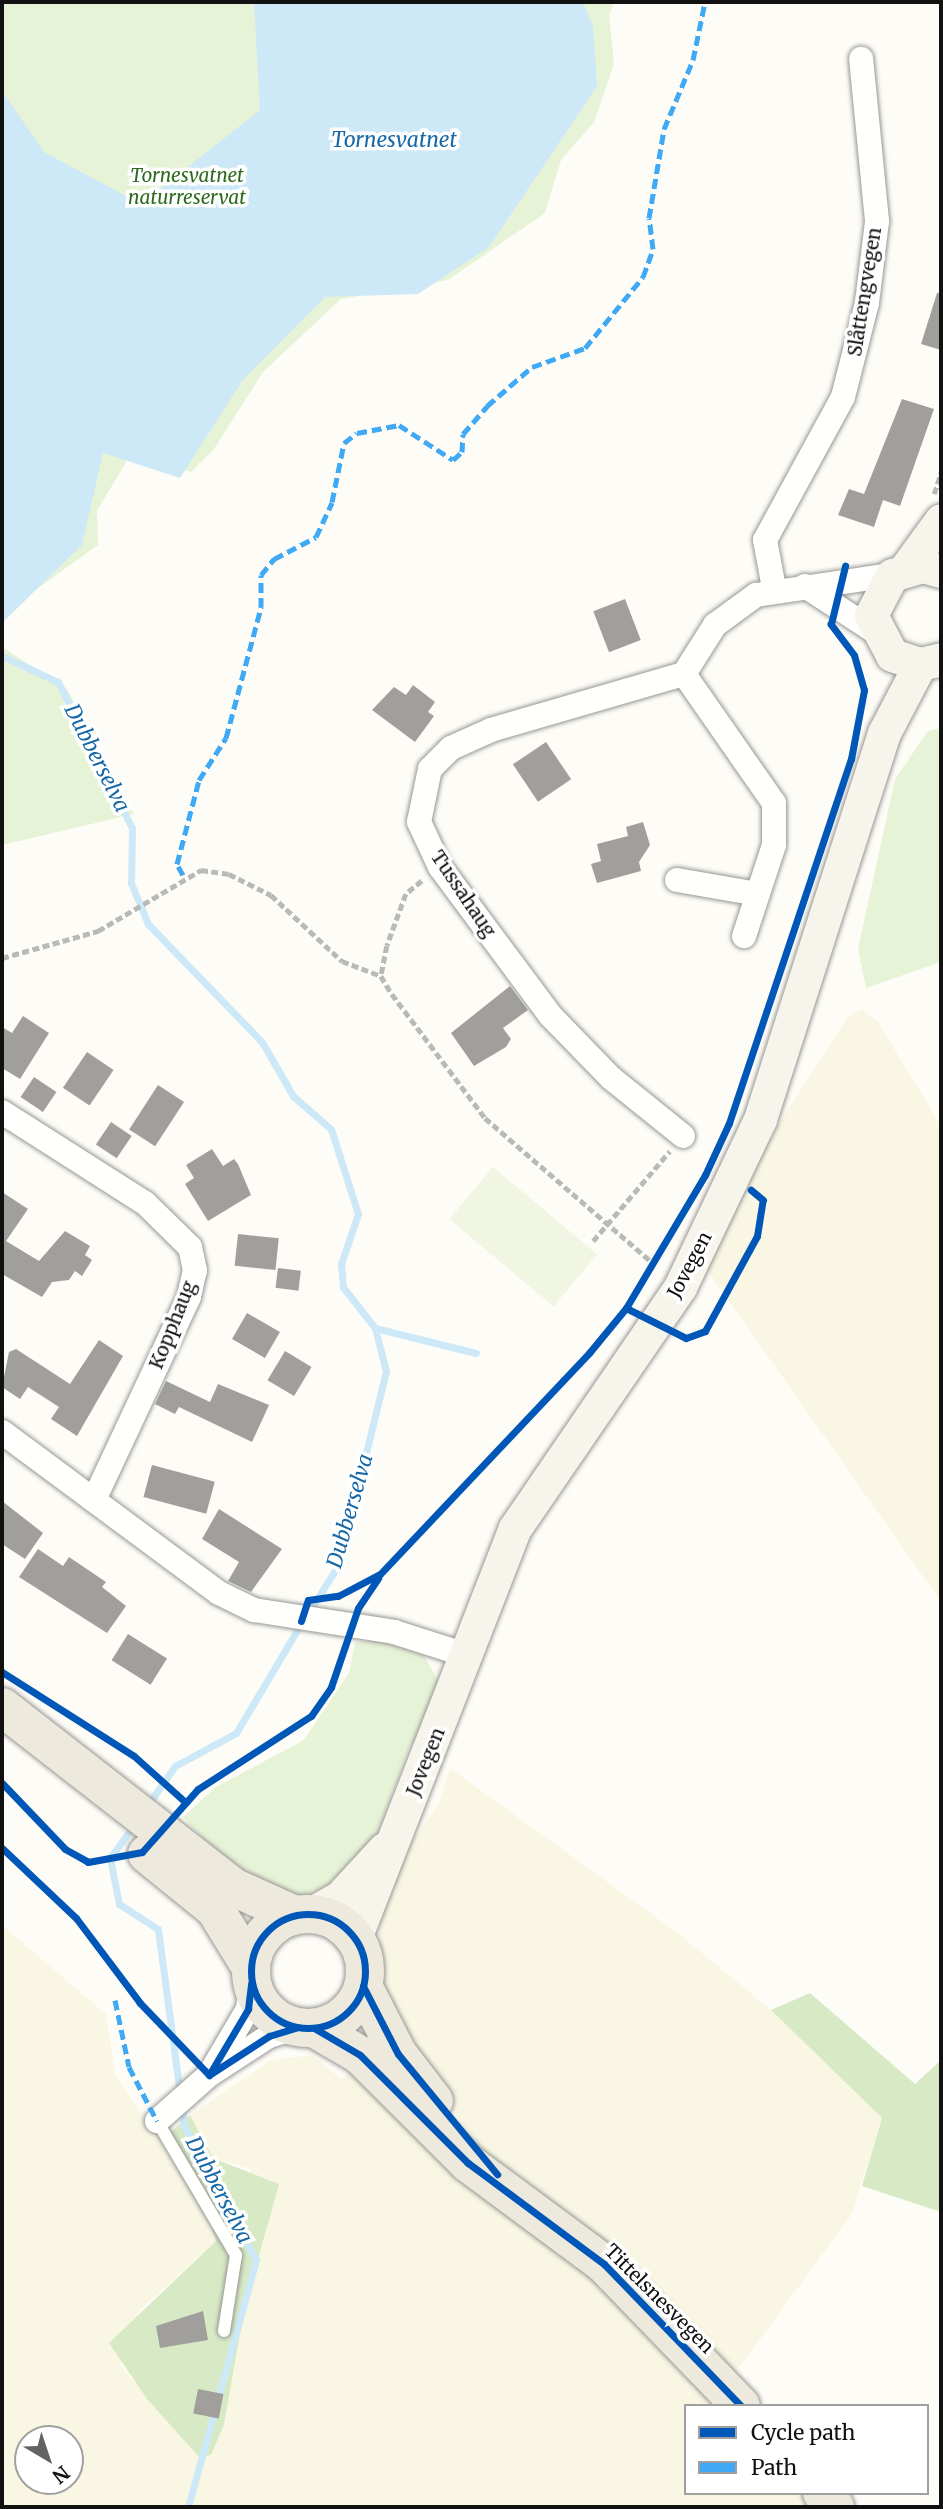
<!DOCTYPE html>
<meta charset="utf-8">
<style>
body{margin:0}
#map{position:relative;width:943px;height:2509px;overflow:hidden;background:#fdfcf7;font-family:Merriweather,serif}
div>[style]{position:absolute}
.farmland>*{inset:0;background:#f9f7e4}
.green>*{inset:0;background:#e7f3d7}
.forest>*{inset:0;background:#d8eac5}
.pitch>*{inset:0;background:#f0f6e1;transform-origin:0 0}
.water>*{inset:0;background:#cde8f7}
.stream>*{height:7px;margin:-3.5px;padding:0 3.5px;transform-origin:3.5px;border-radius:3.5px;background:#cde8f7}
.building>*{inset:0;background:#a19f9c;transform-origin:0 0}
.path>*{height:4.5px;margin-top:-2.25px;transform-origin:0;background:repeating-linear-gradient(90deg,#b9b9b8 0 7px,transparent 0 10.5px)}
.roads{filter:drop-shadow(0 0 2px #979795) drop-shadow(0 0 2px #979795)}
.lane>*{height:12px;margin:-6px;padding:0 6px;transform-origin:6px;border-radius:6px;background:#fffffe}
.street>*{height:24px;margin:-12px;padding:0 12px;transform-origin:12px;border-radius:12px;background:#fffffe}
.secondary>*{height:33px;margin:-16.5px;padding:0 16.5px;transform-origin:16.5px;border-radius:16.5px;background:#f6f4eb}
.primary>*{height:38px;margin:-19px;padding:0 19px;transform-origin:19px;border-radius:19px;background:#ede9dc}
.primary>.ring{margin:-19px;padding:0;box-sizing:content-box;background:none;border:38px solid #ede9dc;border-radius:50%}
.quiet>*{height:5px;margin-top:-2.5px;transform-origin:0;background:repeating-linear-gradient(90deg,#3fa9f5 0 10px,transparent 0 15px)}
.cycleway>*{height:7px;margin:-3.5px;padding:0 3.5px;transform-origin:3.5px;border-radius:3.5px;background:#0057b8}
.cycleway>.ring{margin:-3.5px;padding:0;box-sizing:content-box;background:none;border:7px solid #0057b8;border-radius:50%}
span{translate:-50% -50%;white-space:nowrap;text-align:center;line-height:1.15;-webkit-text-stroke:7px #fff;paint-order:stroke}
.park-label{font-size:19px;color:#2f6b1f;font-style:italic}
.street-label{font-size:19px;color:#111}
.water-label{font-size:21px;color:#1768a6;font-style:italic}
.frame{position:absolute;inset:0;border:4px solid #111;pointer-events:none}
.legend{position:absolute;left:684px;top:2404px;width:245px;height:91px;box-sizing:border-box;background:#fff;border:2px solid #a0a0a0;margin:0;padding:9px 12px;list-style:none;font-size:21px;color:#111}
.legend li{display:flex;align-items:center;gap:14px;height:35px}
.legend b{width:35px;border:2px solid #a0a0a0}
.north{position:absolute;left:14px;top:2425px;width:70px;height:70px;box-sizing:border-box;background:#fff;border:2px solid #a0a0a0;border-radius:50%;rotate:141deg;font-size:19px;font-weight:700;line-height:28px;text-align:center;color:#111}
.north::after{content:'';display:block;margin:auto;width:24px;height:32px;background:#646362;clip-path:polygon(50% 0,100% 100%,50% 72%,0 100%)}
</style>
<div id="map">
<div class="farmland">
<div style="clip-path:polygon(862px 1009px,878px 1022px,941px 1126px,941px 1602px,702px 1263px,783px 1117px,847px 1018px)"></div>
<div style="clip-path:polygon(evenodd,450px 1768px,679px 1934px,771px 2010px,882px 2118px,852px 2214px,742px 2364px,720px 2384px,739px 2406px,686px 2406px,686px 2493px,818px 2493px,831px 2507px,2px 2507px,2px 1925px,106px 2014px,115px 2074px,206px 2209px,216px 2241px,139px 2311px,120px 2365px,199px 2456px,224px 2424px,244px 2311px,267px 2231px,250px 2169px,213px 2158px,190px 2115px,271px 2060px,313px 2055px,341px 2079px,398px 2026px,376px 1991px,380px 1920px,391px 1872px,439px 1803px,450px 1768px,28px 2439px,70px 2439px,70px 2481px,28px 2481px,28px 2439px)"></div>
</div>
<div class="green">
<div style="clip-path:polygon(2px 2px,614px 2px,609px 15px,614px 64px,594px 122px,561px 160px,545px 213px,448px 280px,341px 299px,263px 372px,214px 449px,191px 472px,132px 452px,97px 511px,98px 545px,2px 614px)"></div>
<div style="clip-path:polygon(2px 647px,67px 689px,134px 814px,2px 845px)"></div>
<div style="clip-path:polygon(941px 728px,941px 962px,866px 988px,858px 949px,895px 779px,928px 731px)"></div>
<div style="clip-path:polygon(377px 1641px,421px 1650px,438px 1681px,426px 1725px,410px 1746px,377px 1834px,328px 1885px,300px 1897px,233px 1870px,183px 1817px,216px 1787px,304px 1740px,349px 1673px,355px 1642px)"></div>
</div>
<div class="forest">
<div style="clip-path:polygon(810px 1993px,915px 2084px,941px 2060px,941px 2212px,862px 2186px,882px 2118px,771px 2010px)"></div>
<div style="clip-path:polygon(190px 2115px,213px 2158px,279px 2184px,244px 2311px,224px 2425px,211px 2455px,199px 2457px,147px 2399px,109px 2343px,216px 2241px,206px 2209px,162px 2140px)"></div>
</div>
<div class="pitch">
<div style="left:493px;top:1167px;width:136px;height:68px;rotate:40deg"></div>
</div>
<div class="water">
<div style="clip-path:polygon(254px 2px,583px 2px,593px 26px,597px 86px,489px 247px,418px 294px,325px 297px,242px 381px,180px 478px,103px 453px,82px 545px,2px 623px,2px 91px,44px 152px,141px 204px,260px 110px)"></div>
</div>
<div class="stream">
<div style="left:2px;top:656px;width:62px;rotate:24.9deg"></div>
<div style="left:58px;top:682px;width:164px;rotate:63.1deg"></div>
<div style="left:132px;top:828px;width:55px;rotate:91deg"></div>
<div style="left:131px;top:883px;width:44px;rotate:67.5deg"></div>
<div style="left:148px;top:924px;width:164px;rotate:46deg"></div>
<div style="left:262px;top:1042px;width:62px;rotate:60.1deg"></div>
<div style="left:293px;top:1096px;width:50px;rotate:41deg"></div>
<div style="left:331px;top:1129px;width:89px;rotate:72.4deg"></div>
<div style="left:358px;top:1214px;width:53px;rotate:108.8deg"></div>
<div style="left:341px;top:1264px;width:23px;rotate:85deg"></div>
<div style="left:343px;top:1287px;width:52px;rotate:52deg"></div>
<div style="left:375px;top:1328px;width:44px;rotate:75.7deg"></div>
<div style="left:386px;top:1371px;width:199px;rotate:103.7deg"></div>
<div style="left:339px;top:1564px;width:58px;rotate:122.3deg"></div>
<div style="left:375px;top:1328px;width:104px;rotate:13.9deg"></div>
<div style="left:147px;top:1806px;width:49px;rotate:-55deg"></div>
<div style="left:175px;top:1766px;width:69px;rotate:-28.4deg"></div>
<div style="left:236px;top:1733px;width:129px;rotate:-59.3deg"></div>
<div style="left:134px;top:1825px;width:41px;rotate:126deg"></div>
<div style="left:110px;top:1858px;width:47px;rotate:78.9deg"></div>
<div style="left:119px;top:1904px;width:46px;rotate:32.7deg"></div>
<div style="left:158px;top:1929px;width:165px;rotate:82.4deg"></div>
<div style="left:182px;top:2105px;width:21px;rotate:85deg"></div>
<div style="left:184px;top:2126px;width:152px;rotate:61.8deg"></div>
<div style="left:256px;top:2260px;width:256px;rotate:105.4deg"></div>
</div>
<div class="building">
<div style="clip-path:polygon(937px 293px,941px 293px,941px 350px,921px 344px)"></div>
<div style="clip-path:polygon(902px 399px,934px 409px,900px 506px,883px 500px,874px 527px,838px 515px,849px 489px,864px 494px)"></div>
<div style="left:625px;top:599px;width:44px;height:34px;rotate:69deg"></div>
<div style="clip-path:polygon(413px 685px,435px 702px,428px 712px,434px 716px,415px 742px,372px 710px,394px 687px,406px 695px)"></div>
<div style="left:546px;top:742px;width:45px;height:40px;rotate:56deg"></div>
<div style="clip-path:polygon(643px 822px,650px 845px,639px 862px,641px 871px,597px 883px,591px 864px,601px 861px,597px 844px,628px 836px,626px 827px)"></div>
<div style="clip-path:polygon(510px 986px,528px 1010px,503px 1028px,511px 1039px,506px 1047px,474px 1066px,451px 1033px)"></div>
<div style="clip-path:polygon(23px 1016px,49px 1033px,20px 1079px,2px 1068px,2px 1027px,12px 1033px)"></div>
<div style="left:87px;top:1052px;width:32px;height:43px;rotate:34deg"></div>
<div style="left:34px;top:1077px;width:27px;height:24px;rotate:34deg"></div>
<div style="left:158px;top:1085px;width:31px;height:53px;rotate:33deg"></div>
<div style="left:111px;top:1122px;width:25px;height:27px;rotate:34deg"></div>
<div style="clip-path:polygon(212px 1149px,223px 1166px,234px 1159px,238px 1164px,251px 1195px,208px 1221px,185px 1184px,194px 1178px,186px 1165px)"></div>
<div style="clip-path:polygon(2px 1192px,28px 1209px,6px 1241px,39px 1261px,65px 1231px,90px 1246px,85px 1255px,92px 1260px,82px 1276px,75px 1271px,69px 1280px,52px 1282px,42px 1297px,2px 1274px)"></div>
<div style="left:238px;top:1234px;width:41px;height:32px;rotate:6deg"></div>
<div style="left:278px;top:1268px;width:23px;height:20px;rotate:7deg"></div>
<div style="left:247px;top:1313px;width:38px;height:30px;rotate:30deg"></div>
<div style="clip-path:polygon(99px 1340px,123px 1356px,77px 1436px,51px 1419px,59px 1407px,28px 1387px,20px 1399px,2px 1387px,9px 1352px,16px 1349px,70px 1384px)"></div>
<div style="left:285px;top:1351px;width:31px;height:34px;rotate:31deg"></div>
<div style="clip-path:polygon(166px 1381px,210px 1402px,218px 1384px,269px 1405px,252px 1442px,179px 1407px,175px 1414px,155px 1404px)"></div>
<div style="left:152px;top:1465px;width:65px;height:33px;rotate:15deg"></div>
<div style="clip-path:polygon(2px 1501px,43px 1533px,25px 1559px,2px 1544px)"></div>
<div style="clip-path:polygon(219px 1509px,282px 1549px,251px 1592px,228px 1581px,239px 1562px,202px 1539px)"></div>
<div style="clip-path:polygon(38px 1549px,63px 1566px,69px 1557px,106px 1582px,102px 1587px,126px 1606px,107px 1633px,19px 1577px)"></div>
<div style="left:128px;top:1634px;width:46px;height:31px;rotate:32deg"></div>
<div style="clip-path:polygon(203px 2311px,208px 2340px,160px 2348px,156px 2326px)"></div>
<div style="left:198px;top:2389px;width:26px;height:25px;rotate:11deg"></div>
</div>
<div class="path">
<div style="left:934px;top:494px;width:23px;rotate:-72deg"></div>
<div style="left:422px;top:881px;width:21px;rotate:141deg"></div>
<div style="left:406px;top:894px;width:55px;rotate:110.1deg"></div>
<div style="left:387px;top:946px;width:31px;rotate:101deg"></div>
<div style="left:381px;top:976px;width:21px;rotate:59deg"></div>
<div style="left:392px;top:994px;width:155px;rotate:53.1deg"></div>
<div style="left:485px;top:1118px;width:221px;rotate:40.8deg"></div>
<div style="left:2px;top:958px;width:100px;rotate:-15.7deg"></div>
<div style="left:98px;top:931px;width:120px;rotate:-30.6deg"></div>
<div style="left:201px;top:870px;width:28px;rotate:8deg"></div>
<div style="left:229px;top:874px;width:47px;rotate:26.6deg"></div>
<div style="left:271px;top:895px;width:97px;rotate:42.9deg"></div>
<div style="left:342px;top:961px;width:42px;rotate:21deg"></div>
<div style="left:593px;top:1241px;width:118px;rotate:-49.5deg"></div>
</div>
<div class="roads">
<div class="lane">
<div style="left:157px;top:2121px;width:156px;rotate:59.5deg"></div>
<div style="left:236px;top:2255px;width:77px;rotate:99deg"></div>
</div>
<div class="street">
<div style="left:805px;top:586px;width:82px;rotate:33.1deg"></div>
<div style="left:774px;top:588px;width:49px;rotate:-100.6deg"></div>
<div style="left:765px;top:540px;width:163px;rotate:-61.4deg"></div>
<div style="left:843px;top:397px;width:97px;rotate:-75.7deg"></div>
<div style="left:867px;top:303px;width:83px;rotate:-83deg"></div>
<div style="left:877px;top:221px;width:163px;rotate:-95.6deg"></div>
<div style="left:684px;top:674px;width:157px;rotate:55.1deg"></div>
<div style="left:774px;top:803px;width:42px;rotate:90deg"></div>
<div style="left:774px;top:845px;width:96px;rotate:108.2deg"></div>
<div style="left:677px;top:880px;width:82px;rotate:9.8deg"></div>
<div style="left:2px;top:1112px;width:169px;rotate:32.5deg"></div>
<div style="left:145px;top:1203px;width:63px;rotate:44.4deg"></div>
<div style="left:190px;top:1247px;width:24px;rotate:78deg"></div>
<div style="left:195px;top:1270px;width:28px;rotate:103deg"></div>
<div style="left:189px;top:1297px;width:222px;rotate:115.1deg"></div>
<div style="left:683px;top:1136px;width:92px;rotate:-141.1deg"></div>
<div style="left:611px;top:1078px;width:88px;rotate:-134.1deg"></div>
<div style="left:550px;top:1015px;width:184px;rotate:-126.6deg"></div>
<div style="left:440px;top:867px;width:50px;rotate:-115deg"></div>
<div style="left:419px;top:822px;width:54px;rotate:-78.3deg"></div>
<div style="left:430px;top:769px;width:30px;rotate:-45deg"></div>
<div style="left:451px;top:748px;width:44px;rotate:-24.2deg"></div>
<div style="left:491px;top:730px;width:201px;rotate:-16.2deg"></div>
<div style="left:684px;top:674px;width:58px;rotate:-57.7deg"></div>
<div style="left:715px;top:625px;width:51px;rotate:-36.2deg"></div>
<div style="left:756px;top:595px;width:137px;rotate:-8.4deg"></div>
<div style="left:2px;top:1432px;width:270px;rotate:36.6deg"></div>
<div style="left:219px;top:1593px;width:39px;rotate:26deg"></div>
<div style="left:254px;top:1610px;width:142px;rotate:8.9deg"></div>
<div style="left:394px;top:1632px;width:79px;rotate:17.7deg"></div>
<div style="left:212px;top:2070px;width:71px;rotate:-59.5deg"></div>
<div style="left:248px;top:2009px;width:26px;rotate:-83deg"></div>
<div style="left:157px;top:2121px;width:69px;rotate:-41.5deg"></div>
<div style="left:209px;top:2075px;width:72px;rotate:-33deg"></div>
<div style="left:269px;top:2036px;width:30px;rotate:-17deg"></div>
</div>
<div class="secondary">
<div style="left:906px;top:568px;width:59px;rotate:-53.9deg"></div>
<div style="left:941px;top:571px;width:20px;rotate:-165deg"></div>
<div style="left:922px;top:566px;width:31px;rotate:163deg"></div>
<div style="left:892px;top:575px;width:45px;rotate:117.7deg"></div>
<div style="left:871px;top:615px;width:45px;rotate:62.3deg"></div>
<div style="left:892px;top:655px;width:29px;rotate:18deg"></div>
<div style="left:920px;top:664px;width:22px;rotate:-13deg"></div>
<div style="left:312px;top:1913px;width:32px;rotate:-30deg"></div>
<div style="left:340px;top:1897px;width:65px;rotate:-47.5deg"></div>
<div style="left:355px;top:1938px;width:440px;rotate:-68.7deg"></div>
<div style="left:515px;top:1528px;width:292px;rotate:-55.6deg"></div>
<div style="left:680px;top:1287px;width:186px;rotate:-64.5deg"></div>
<div style="left:760px;top:1119px;width:405px;rotate:-72.2deg"></div>
<div style="left:884px;top:733px;width:78px;rotate:-62.4deg"></div>
</div>
<div class="primary">
<div style="left:2px;top:1707px;width:293px;rotate:37.9deg"></div>
<div style="left:233px;top:1887px;width:68px;rotate:24.3deg"></div>
<div style="left:147px;top:1854px;width:87px;rotate:39deg"></div>
<div style="left:215px;top:1909px;width:67px;rotate:58.4deg"></div>
<div class="ring" style="left:251px;top:1914px;width:76px;height:76px"></div>
<div style="left:363px;top:1986px;width:76px;rotate:62.8deg"></div>
<div style="left:398px;top:2054px;width:59px;rotate:52.5deg"></div>
<div style="left:314px;top:2028px;width:53px;rotate:30.4deg"></div>
<div style="left:360px;top:2055px;width:153px;rotate:45deg"></div>
<div style="left:468px;top:2163px;width:169px;rotate:36.6deg"></div>
<div style="left:604px;top:2264px;width:197px;rotate:46deg"></div>
<div style="left:822px;top:2493px;width:19px;rotate:47deg"></div>
</div>
</div>
<div class="quiet">
<div style="left:183px;top:875px;width:13px;rotate:-119deg"></div>
<div style="left:177px;top:864px;width:87px;rotate:-75.3deg"></div>
<div style="left:199px;top:780px;width:50px;rotate:-57.3deg"></div>
<div style="left:226px;top:738px;width:136px;rotate:-75deg"></div>
<div style="left:261px;top:607px;width:32px;rotate:-90deg"></div>
<div style="left:261px;top:575px;width:21px;rotate:-51deg"></div>
<div style="left:274px;top:559px;width:47px;rotate:-27.6deg"></div>
<div style="left:316px;top:537px;width:38px;rotate:-65deg"></div>
<div style="left:332px;top:502px;width:60px;rotate:-78.5deg"></div>
<div style="left:344px;top:443px;width:16px;rotate:-38deg"></div>
<div style="left:357px;top:433px;width:43px;rotate:-10.8deg"></div>
<div style="left:399px;top:425px;width:64px;rotate:32.9deg"></div>
<div style="left:453px;top:460px;width:12px;rotate:-42deg"></div>
<div style="left:462px;top:452px;width:18px;rotate:-87deg"></div>
<div style="left:463px;top:434px;width:37px;rotate:-49deg"></div>
<div style="left:487px;top:406px;width:60px;rotate:-40.9deg"></div>
<div style="left:532px;top:367px;width:56px;rotate:-19.7deg"></div>
<div style="left:585px;top:348px;width:92px;rotate:-50.8deg"></div>
<div style="left:643px;top:277px;width:30px;rotate:-70deg"></div>
<div style="left:653px;top:249px;width:31px;rotate:-97deg"></div>
<div style="left:649px;top:218px;width:90px;rotate:-80.4deg"></div>
<div style="left:664px;top:129px;width:75px;rotate:-67.2deg"></div>
<div style="left:693px;top:60px;width:59px;rotate:-78.3deg"></div>
<div style="left:115px;top:2000px;width:68px;rotate:78.2deg"></div>
<div style="left:129px;top:2067px;width:61px;rotate:62.6deg"></div>
</div>
<div class="cycleway">
<div style="left:626px;top:1308px;width:67px;rotate:26.6deg"></div>
<div style="left:686px;top:1338px;width:20px;rotate:-20deg"></div>
<div style="left:705px;top:1331px;width:108px;rotate:-61.3deg"></div>
<div style="left:757px;top:1236px;width:36px;rotate:-81deg"></div>
<div style="left:763px;top:1200px;width:16px;rotate:-140deg"></div>
<div style="left:301px;top:1621px;width:22px;rotate:-72deg"></div>
<div style="left:308px;top:1600px;width:30px;rotate:-8deg"></div>
<div style="left:338px;top:1596px;width:47px;rotate:-27.6deg"></div>
<div style="left:380px;top:1574px;width:304px;rotate:-46.6deg"></div>
<div style="left:589px;top:1353px;width:58px;rotate:-50.6deg"></div>
<div style="left:626px;top:1308px;width:155px;rotate:-59.3deg"></div>
<div style="left:705px;top:1175px;width:57px;rotate:-65.2deg"></div>
<div style="left:729px;top:1123px;width:384px;rotate:-71.5deg"></div>
<div style="left:851px;top:759px;width:70px;rotate:-79.3deg"></div>
<div style="left:864px;top:690px;width:36px;rotate:-106deg"></div>
<div style="left:854px;top:655px;width:39px;rotate:-127deg"></div>
<div style="left:831px;top:624px;width:60px;rotate:-76.4deg"></div>
<div style="left:2px;top:1672px;width:156px;rotate:32.5deg"></div>
<div style="left:134px;top:1756px;width:69px;rotate:42deg"></div>
<div style="left:2px;top:1783px;width:91px;rotate:46.3deg"></div>
<div style="left:65px;top:1849px;width:26px;rotate:29deg"></div>
<div style="left:88px;top:1862px;width:55px;rotate:-10.5deg"></div>
<div style="left:142px;top:1852px;width:84px;rotate:-48.4deg"></div>
<div style="left:198px;top:1789px;width:135px;rotate:-32.9deg"></div>
<div style="left:311px;top:1716px;width:35px;rotate:-55deg"></div>
<div style="left:331px;top:1687px;width:83px;rotate:-71.1deg"></div>
<div style="left:358px;top:1608px;width:36px;rotate:-56deg"></div>
<div style="left:2px;top:1848px;width:102px;rotate:43.4deg"></div>
<div style="left:76px;top:1918px;width:106px;rotate:53deg"></div>
<div style="left:140px;top:2003px;width:100px;rotate:46.2deg"></div>
<div class="ring" style="left:251px;top:1914px;width:107px;height:107px"></div>
<div style="left:363px;top:1986px;width:76px;rotate:62.8deg"></div>
<div style="left:398px;top:2054px;width:156px;rotate:50.5deg"></div>
<div style="left:314px;top:2028px;width:53px;rotate:30.4deg"></div>
<div style="left:360px;top:2055px;width:153px;rotate:45deg"></div>
<div style="left:468px;top:2163px;width:169px;rotate:36.6deg"></div>
<div style="left:604px;top:2264px;width:197px;rotate:46deg"></div>
<div style="left:212px;top:2073px;width:68px;rotate:-33deg"></div>
<div style="left:269px;top:2036px;width:30px;rotate:-17deg"></div>
<div style="left:209px;top:2075px;width:77px;rotate:-59.4deg"></div>
<div style="left:248px;top:2009px;width:26px;rotate:-83deg"></div>
</div>
<div class="park-label">
<span style="left:187px;top:187px">Tornesvatnet<br>naturreservat</span>
</div>
<div class="street-label">
<span style="left:865px;top:292px;rotate:-81deg">Slåttengvegen</span>
<span style="left:463px;top:894px;rotate:56deg">Tussahaug</span>
<span style="left:690px;top:1265px;rotate:-62deg">Jovegen</span>
<span style="left:173px;top:1325px;rotate:-68deg">Kopphaug</span>
<span style="left:426px;top:1762px;rotate:-68deg">Jovegen</span>
<span style="left:659px;top:2299px;rotate:45deg">Tittelsnesvegen</span>
</div>
<div class="water-label">
<span style="left:394px;top:140px">Tornesvatnet</span>
<span style="left:97px;top:758px;rotate:63deg">Dubberselva</span>
<span style="left:350px;top:1511px;rotate:-74deg">Dubberselva</span>
<span style="left:219px;top:2190px;rotate:62deg">Dubberselva</span>
</div>
<div class="frame"></div>
<ul class="legend">
<li><b style="height:9px;background:#0057b8"></b>Cycle path</li>
<li><b style="height:9px;background:#3fa9f5"></b>Path</li>
</ul>
<div class="north">N</div>
</div>
